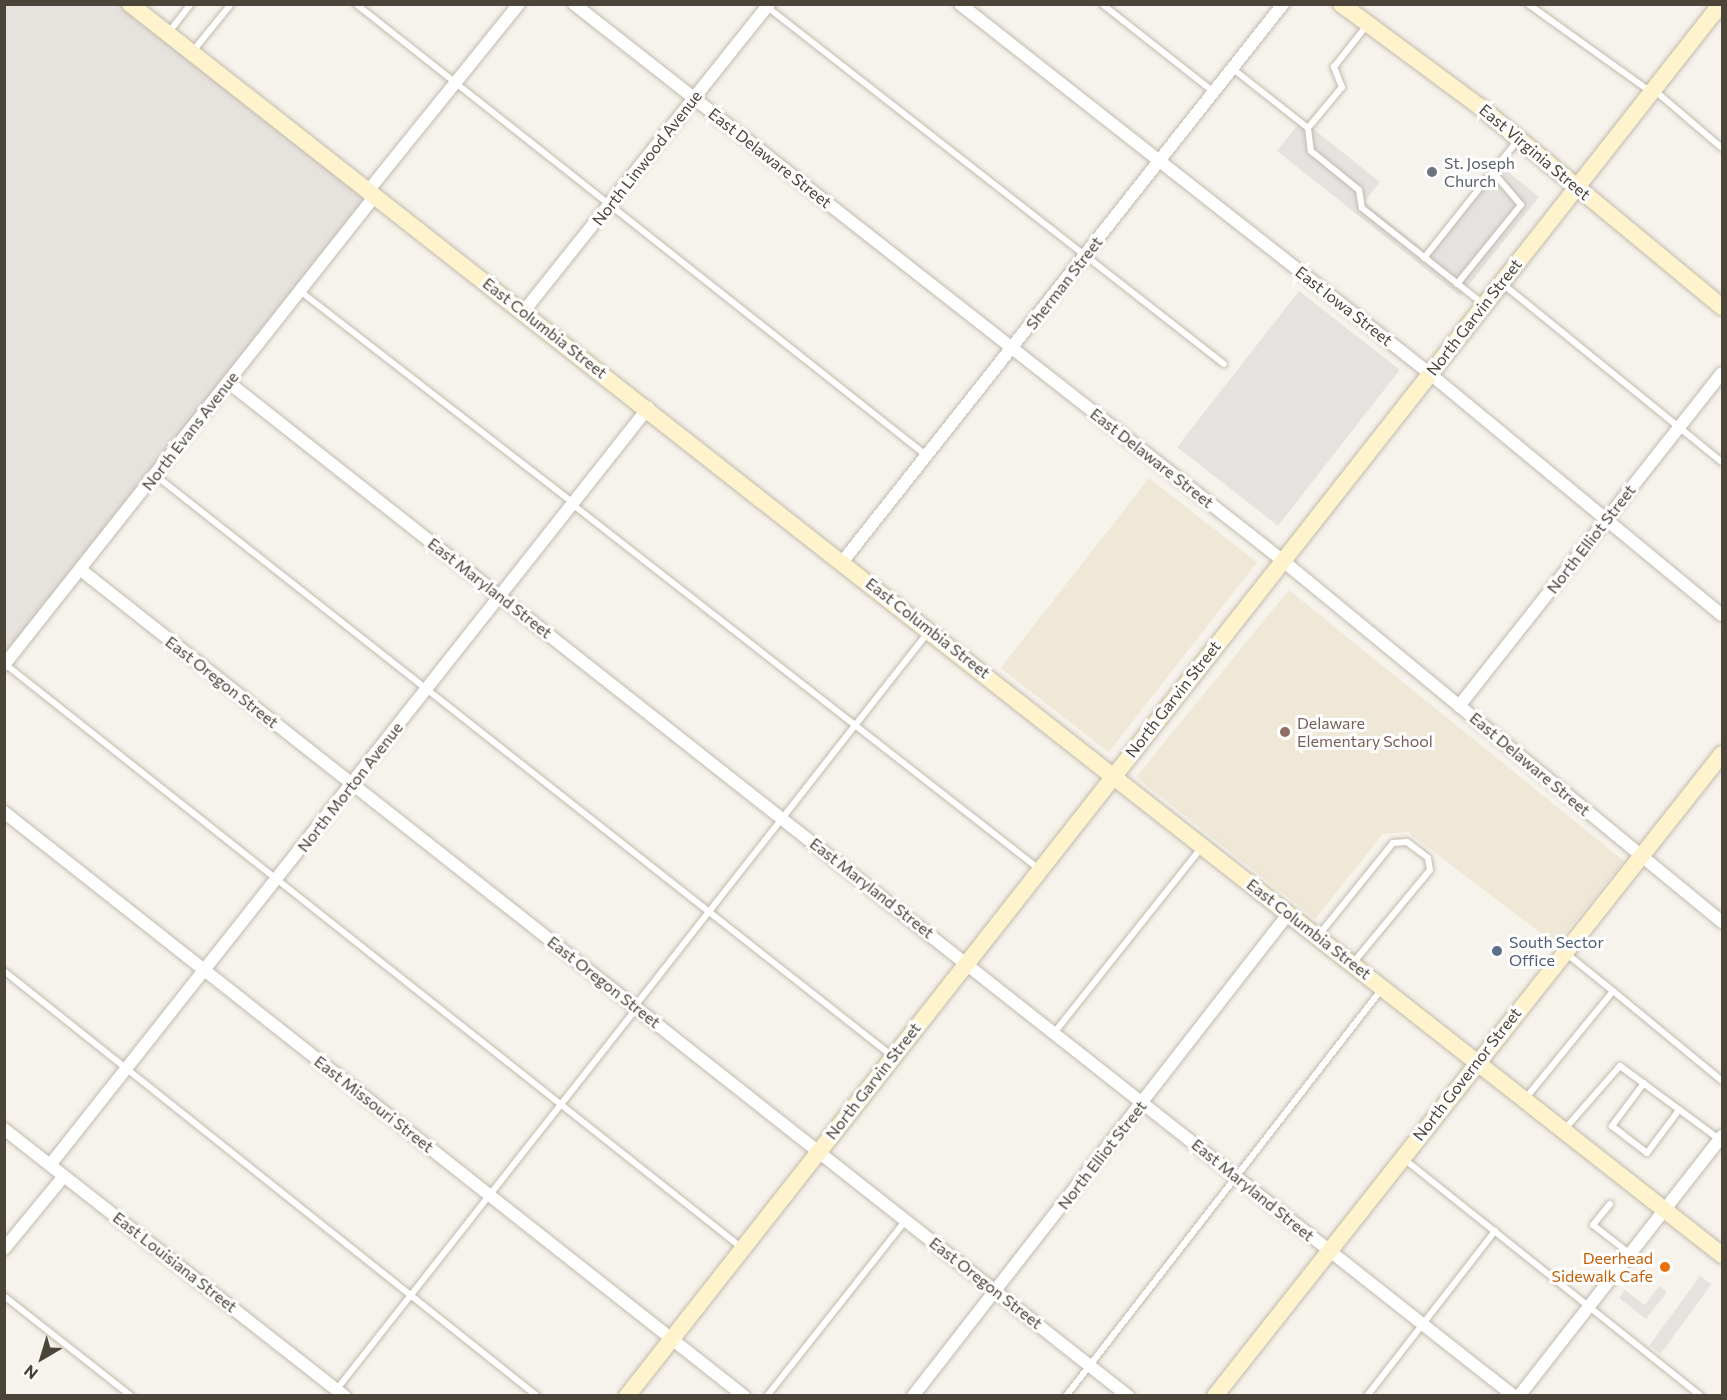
<!DOCTYPE html>
<style>
body{margin:0}
#map{position:relative;width:1727px;height:1400px;overflow:hidden;background:#f6f3ec;font-family:Commissioner,sans-serif}
div>[style]{position:absolute}
.industrial>*{inset:0;background:#e6e2dd}
.education>*{inset:0;background:#efe8d6;transform-origin:0 0}
.parking>*{inset:0;background:#e5e3e0;transform-origin:0 0}
.roads{filter:drop-shadow(0 0 2px #c2bbae) drop-shadow(0 0 2px #c2bbae)}
.lane>*{height:6px;margin:-3px;padding:0 3px;transform-origin:3px;border-radius:3px;background:#fff}
.street>*{height:12px;margin:-6px;padding:0 6px;transform-origin:6px;border-radius:6px;background:#fff}
.secondary>*{height:16px;margin:-8px;padding:0 8px;transform-origin:8px;border-radius:8px;background:#fff3cd}
.dots>*{width:16px;height:16px;translate:-50% -50%;box-sizing:border-box;border:3px solid #fff;border-radius:50%}
span{translate:-50% -50%;white-space:nowrap;text-align:center;line-height:1.15;-webkit-text-stroke:6px #fff;paint-order:stroke}
.street-label{font-size:16px;color:#4b4439}
.worship-label{font-size:16px;color:#5b616d}
.left{translate:0 -50%;text-align:left}
.education-label{font-size:16px;color:#785e54}
.service-label{font-size:16px;color:#4e5e75}
.food-label{font-size:16px;color:#c56008}
.right{translate:-100% -50%;text-align:right}
.frame{position:absolute;inset:0;border:6px solid #4b4439;pointer-events:none}
.north{position:absolute;left:12px;top:1328px;width:60px;height:60px;-webkit-text-stroke:4px #fff;paint-order:stroke;rotate:218deg;font-size:16px;font-weight:700;line-height:24px;text-align:center;color:#4b4439}
.north::after{content:'';display:block;margin:auto;width:21px;height:27px;background:#4b4439;clip-path:polygon(50% 0,100% 100%,50% 72%,0 100%)}
</style>
<div id="map">
<div class="industrial">
<div style="clip-path:polygon(5px 5px,132px 5px,374px 197px,5px 658px)"></div>
</div>
<div class="education">
<div style="left:1149px;top:478px;width:137px;height:241px;rotate:38deg"></div>
<div style="clip-path:polygon(1289px 590px,1624px 861px,1556px 945px,1408px 832px,1383px 834px,1315px 919px,1136px 777px)"></div>
</div>
<div class="parking">
<div style="clip-path:polygon(1302px 120px,1380px 182px,1364px 202px,1427px 252px,1497px 163px,1539px 197px,1460px 296px,1277px 151px)"></div>
<div style="left:1299px;top:291px;width:128px;height:198px;rotate:38deg"></div>
<div style="left:1700px;top:1276px;width:14px;height:86px;rotate:36deg"></div>
<div style="clip-path:polygon(1659px 1286px,1667px 1292px,1646px 1319px,1619px 1298px,1625px 1290px,1645px 1305px)"></div>
</div>
<div class="roads">
<div class="lane">
<div style="left:356px;top:4px;width:728px;rotate:38.36deg"></div>
<div style="left:1102px;top:4px;width:142px;rotate:38.2deg"></div>
<div style="left:1528px;top:4px;width:151px;rotate:35.6deg"></div>
<div style="left:766px;top:6px;width:581px;rotate:38.01deg"></div>
<div style="left:169px;top:32px;width:36px;rotate:-52deg"></div>
<div style="left:193px;top:51px;width:60px;rotate:-51deg"></div>
<div style="left:1233px;top:69px;width:95px;rotate:38.2deg"></div>
<div style="left:1308px;top:128px;width:23px;rotate:83deg"></div>
<div style="left:1311px;top:151px;width:62px;rotate:39.1deg"></div>
<div style="left:1359px;top:190px;width:18px;rotate:81deg"></div>
<div style="left:1362px;top:208px;width:154px;rotate:38.4deg"></div>
<div style="left:1654px;top:90px;width:89px;rotate:40.5deg"></div>
<div style="left:1308px;top:128px;width:53px;rotate:-50.3deg"></div>
<div style="left:1342px;top:87px;width:22px;rotate:-112deg"></div>
<div style="left:1334px;top:67px;width:53px;rotate:-51.8deg"></div>
<div style="left:1424px;top:258px;width:149px;rotate:-51.5deg"></div>
<div style="left:1457px;top:284px;width:102px;rotate:-51deg"></div>
<div style="left:1521px;top:205px;width:43px;rotate:-130.3deg"></div>
<div style="left:1504px;top:285px;width:281px;rotate:39.1deg"></div>
<div style="left:300px;top:291px;width:346px;rotate:37.8deg"></div>
<div style="left:155px;top:475px;width:938px;rotate:38.25deg"></div>
<div style="left:572px;top:504px;width:593px;rotate:38.01deg"></div>
<div style="left:5px;top:664px;width:940px;rotate:38.39deg"></div>
<div style="left:1318px;top:936px;width:119px;rotate:-51.1deg"></div>
<div style="left:1393px;top:843px;width:14px;rotate:-4deg"></div>
<div style="left:1407px;top:842px;width:26px;rotate:37deg"></div>
<div style="left:1428px;top:858px;width:12px;rotate:81deg"></div>
<div style="left:1430px;top:870px;width:121px;rotate:129.6deg"></div>
<div style="left:1567px;top:954px;width:59px;rotate:38.8deg"></div>
<div style="left:4px;top:971px;width:682px;rotate:38.57deg"></div>
<div style="left:635px;top:1006px;width:473px;rotate:-51.9deg"></div>
<div style="left:1054px;top:1033px;width:236px;rotate:-51.5deg"></div>
<div style="left:1644px;top:1083px;width:54px;rotate:126.7deg"></div>
<div style="left:1612px;top:1126px;width:44px;rotate:37.6deg"></div>
<div style="left:1647px;top:1153px;width:54px;rotate:-53.3deg"></div>
<div style="left:1525px;top:1099px;width:139px;rotate:-50.8deg"></div>
<div style="left:1613px;top:991px;width:141px;rotate:39.5deg"></div>
<div style="left:1564px;top:1130px;width:85px;rotate:-48.8deg"></div>
<div style="left:1620px;top:1066px;width:123px;rotate:36.4deg"></div>
<div style="left:1404px;top:1159px;width:380px;rotate:38.6deg"></div>
<div style="left:1610px;top:1204px;width:27px;rotate:129deg"></div>
<div style="left:1593px;top:1225px;width:46px;rotate:37.9deg"></div>
<div style="left:4px;top:1296px;width:162px;rotate:38.2deg"></div>
<div style="left:337px;top:1389px;width:485px;rotate:-51.8deg"></div>
<div style="left:767px;top:1396px;width:224px;rotate:-51.7deg"></div>
<div style="left:1066px;top:1396px;width:514px;rotate:-52.19deg"></div>
<div style="left:1367px;top:1396px;width:209px;rotate:-52.2deg"></div>
</div>
<div class="street">
<div style="left:574px;top:4px;width:900px;rotate:38.14deg"></div>
<div style="left:1282px;top:560px;width:570px;rotate:39.45deg"></div>
<div style="left:960px;top:4px;width:597px;rotate:38.19deg"></div>
<div style="left:1429px;top:373px;width:380px;rotate:39.6deg"></div>
<div style="left:368px;top:191px;width:240px;rotate:-51.1deg"></div>
<div style="left:524px;top:311px;width:393px;rotate:-51.4deg"></div>
<div style="left:228px;top:382px;width:1638px;rotate:38.26deg"></div>
<div style="left:843px;top:561px;width:710px;rotate:-51.69deg"></div>
<div style="left:81px;top:570px;width:1334px;rotate:38.27deg"></div>
<div style="left:4px;top:665px;width:597px;rotate:-51.67deg"></div>
<div style="left:1459px;top:706px;width:424px;rotate:-51.7deg"></div>
<div style="left:4px;top:812px;width:943px;rotate:38.28deg"></div>
<div style="left:4px;top:1129px;width:433px;rotate:38.1deg"></div>
<div style="left:50px;top:1165px;width:965px;rotate:-51.69deg"></div>
<div style="left:4px;top:1249px;width:94px;rotate:-50.6deg"></div>
<div style="left:913px;top:1396px;width:612px;rotate:-52.1deg"></div>
<div style="left:1519px;top:1396px;width:330px;rotate:-52deg"></div>
</div>
<div class="secondary">
<div style="left:130px;top:4px;width:2025px;rotate:38.16deg"></div>
<div style="left:1341px;top:4px;width:172px;rotate:36.5deg"></div>
<div style="left:1479px;top:106px;width:315px;rotate:39.6deg"></div>
<div style="left:627px;top:1396px;width:1770px;rotate:-51.84deg"></div>
<div style="left:1215px;top:1396px;width:818px;rotate:-51.7deg"></div>
</div>
</div>
<div class="dots">
<div style="left:1432px;top:172px;background:#6b7280"></div>
<div style="left:1285px;top:732px;background:#8d6e63"></div>
<div style="left:1497px;top:951px;background:#5c6f8a"></div>
<div style="left:1665px;top:1267px;background:#e8710a"></div>
</div>
<div class="street-label">
<span style="left:1535px;top:152px;rotate:40deg">East Virginia Street</span>
<span style="left:647px;top:158px;rotate:-52deg">North Linwood Avenue</span>
<span style="left:770px;top:158px;rotate:38deg">East Delaware Street</span>
<span style="left:1064px;top:283px;rotate:-52deg">Sherman Street</span>
<span style="left:1344px;top:306px;rotate:38deg">East Iowa Street</span>
<span style="left:1474px;top:317px;rotate:-52deg">North Garvin Street</span>
<span style="left:545px;top:328px;rotate:38deg">East Columbia Street</span>
<span style="left:190px;top:431px;rotate:-52deg">North Evans Avenue</span>
<span style="left:1152px;top:458px;rotate:38deg">East Delaware Street</span>
<span style="left:1591px;top:539px;rotate:-52deg">North Elliot Street</span>
<span style="left:490px;top:588px;rotate:38deg">East Maryland Street</span>
<span style="left:928px;top:628px;rotate:38deg">East Columbia Street</span>
<span style="left:222px;top:682px;rotate:38deg">East Oregon Street</span>
<span style="left:1173px;top:699px;rotate:-52deg">North Garvin Street</span>
<span style="left:1530px;top:764px;rotate:40deg">East Delaware Street</span>
<span style="left:350px;top:787px;rotate:-52deg">North Morton Avenue</span>
<span style="left:872px;top:888px;rotate:38deg">East Maryland Street</span>
<span style="left:1309px;top:929px;rotate:38deg">East Columbia Street</span>
<span style="left:604px;top:982px;rotate:38deg">East Oregon Street</span>
<span style="left:1467px;top:1074px;rotate:-52deg">North Governor Street</span>
<span style="left:873px;top:1081px;rotate:-52deg">North Garvin Street</span>
<span style="left:374px;top:1104px;rotate:38deg">East Missouri Street</span>
<span style="left:1102px;top:1155px;rotate:-52deg">North Elliot Street</span>
<span style="left:1253px;top:1190px;rotate:39deg">East Maryland Street</span>
<span style="left:175px;top:1262px;rotate:38deg">East Louisiana Street</span>
<span style="left:986px;top:1283px;rotate:38deg">East Oregon Street</span>
</div>
<div class="worship-label">
<span class="left" style="left:1444px;top:172px">St. Joseph<br>Church</span>
</div>
<div class="education-label">
<span class="left" style="left:1297px;top:732px">Delaware<br>Elementary School</span>
</div>
<div class="service-label">
<span class="left" style="left:1509px;top:951px">South Sector<br>Office</span>
</div>
<div class="food-label">
<span class="right" style="left:1653px;top:1267px">Deerhead<br>Sidewalk Cafe</span>
</div>
<div class="frame"></div>
<div class="north">N</div>
</div>
